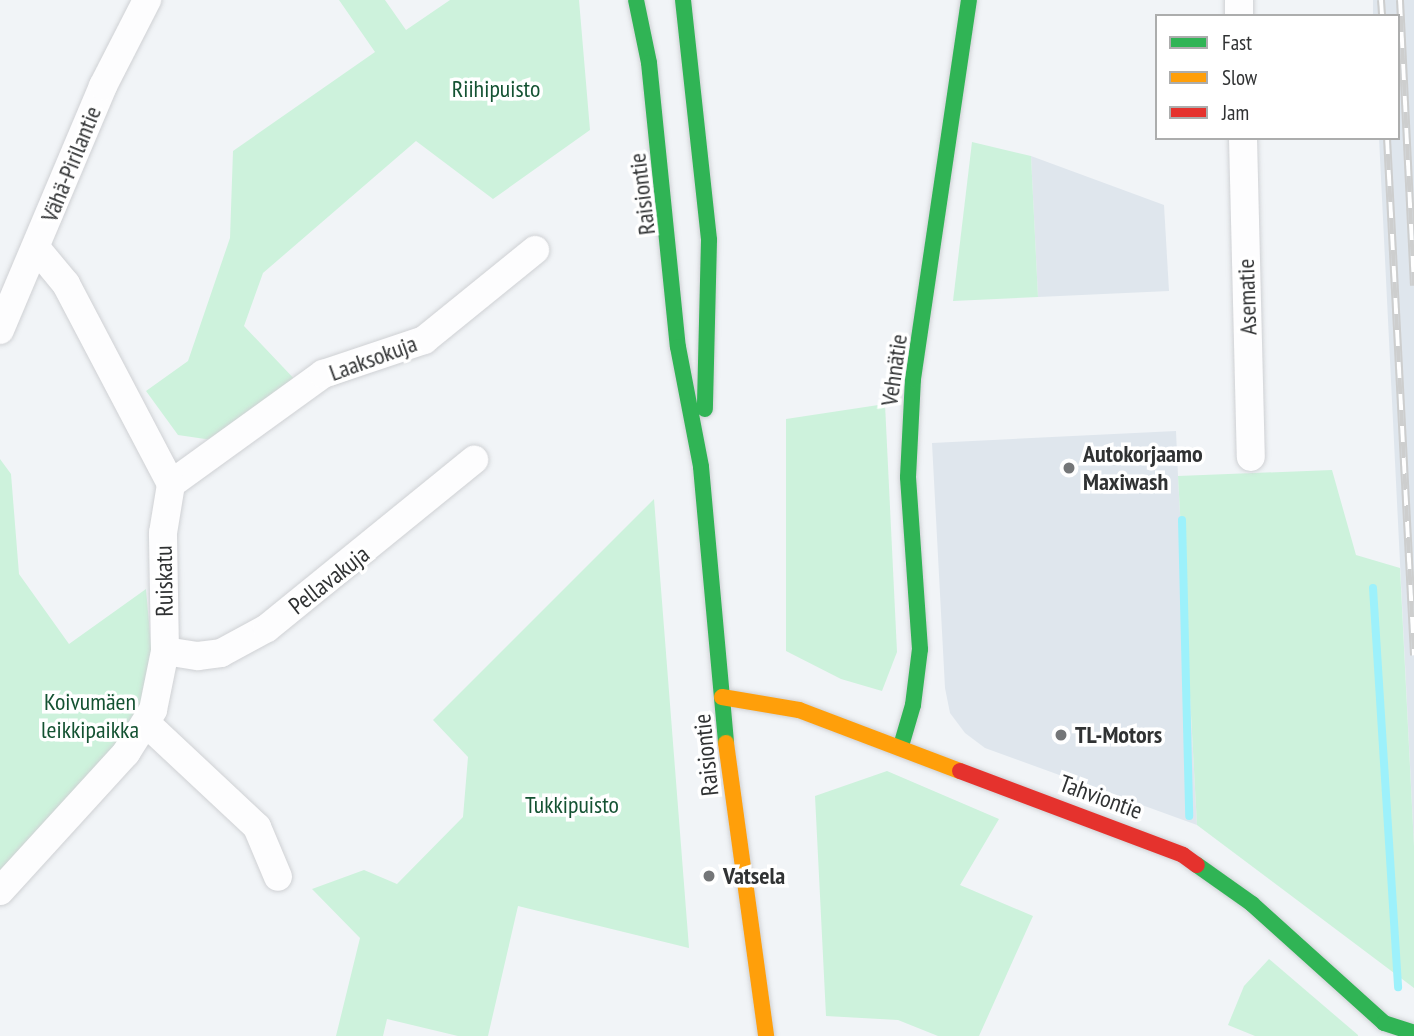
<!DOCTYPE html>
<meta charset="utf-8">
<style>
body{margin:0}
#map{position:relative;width:1414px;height:1036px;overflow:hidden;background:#f1f4f7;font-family:"PT Sans Narrow",sans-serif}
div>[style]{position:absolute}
.built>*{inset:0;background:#dfe6ed}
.green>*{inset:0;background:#cdf2dc}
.stream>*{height:8px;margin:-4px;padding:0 4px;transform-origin:4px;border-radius:4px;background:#9df1fb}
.roads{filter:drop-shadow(0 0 2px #cfd1d4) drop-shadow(0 0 2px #cfd1d4)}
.street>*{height:28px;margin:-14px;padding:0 14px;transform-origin:14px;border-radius:14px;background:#fdfdfe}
.fast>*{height:16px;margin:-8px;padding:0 8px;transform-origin:8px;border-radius:8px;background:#30b455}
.slow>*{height:16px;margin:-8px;padding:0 8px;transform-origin:8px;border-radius:8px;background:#ff9f0a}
.jam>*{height:16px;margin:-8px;padding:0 8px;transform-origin:8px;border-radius:8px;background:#e5322d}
.rail>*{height:8px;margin-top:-4px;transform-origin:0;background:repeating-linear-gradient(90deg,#fff 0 16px,#cdcece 0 32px);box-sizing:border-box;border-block:2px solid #cdcece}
.dots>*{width:19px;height:19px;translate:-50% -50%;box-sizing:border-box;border:4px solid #fff;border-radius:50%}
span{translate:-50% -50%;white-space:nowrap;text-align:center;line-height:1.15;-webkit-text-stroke:7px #fff;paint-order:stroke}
.park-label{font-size:24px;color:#145232}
.street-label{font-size:24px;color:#303233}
.poi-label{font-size:24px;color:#303233;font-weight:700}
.left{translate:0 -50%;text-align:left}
.legend{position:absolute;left:1155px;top:14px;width:245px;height:126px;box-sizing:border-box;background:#fff;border:2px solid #acadad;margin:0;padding:9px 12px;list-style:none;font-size:21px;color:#303233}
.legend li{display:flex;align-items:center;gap:14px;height:35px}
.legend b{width:35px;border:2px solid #acadad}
</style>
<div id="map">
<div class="built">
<div style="clip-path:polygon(1373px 0,1414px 0,1414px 846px,1379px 138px,1398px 138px,1398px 16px,1373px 16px)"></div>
<div style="clip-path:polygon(1031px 156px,1164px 205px,1169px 291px,1038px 297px)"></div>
<div style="clip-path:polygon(1176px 431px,1178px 476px,1197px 825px,985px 748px,965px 733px,950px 713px,945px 688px,932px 443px)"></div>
</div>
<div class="green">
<div style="clip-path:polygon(339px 0,385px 0,406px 30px,450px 0,579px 0,590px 130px,493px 199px,416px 141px,263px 273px,244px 326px,300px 385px,212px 440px,178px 435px,146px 391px,188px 361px,230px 238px,233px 151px,375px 52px)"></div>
<div style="clip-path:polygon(972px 142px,1031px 156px,1038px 297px,953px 301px)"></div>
<div style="clip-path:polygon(885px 404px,897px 652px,882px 691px,841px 679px,786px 651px,786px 419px)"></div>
<div style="clip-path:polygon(0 459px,11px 474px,19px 574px,69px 644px,146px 589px,153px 668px,146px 708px,121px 750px,0 872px)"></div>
<div style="clip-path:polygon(1332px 470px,1356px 555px,1400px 568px,1414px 846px,1414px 988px,1197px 825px,1178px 476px)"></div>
<div style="clip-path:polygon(654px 499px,689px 948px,518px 906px,488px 1036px,458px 1036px,387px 1019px,383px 1036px,336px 1036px,360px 938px,312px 889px,364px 870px,397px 884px,463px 817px,468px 757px,433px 720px)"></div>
<div style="clip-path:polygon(887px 771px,999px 819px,960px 885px,1033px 916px,979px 1036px,938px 1036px,898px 1020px,826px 1016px,815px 796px)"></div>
<div style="clip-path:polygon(1269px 959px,1358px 1035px,1358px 1036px,1255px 1036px,1228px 1025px,1244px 986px)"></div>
</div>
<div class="stream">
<div style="left:1182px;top:520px;width:296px;rotate:88.6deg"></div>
<div style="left:1373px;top:588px;width:400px;rotate:86.4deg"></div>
</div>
<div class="roads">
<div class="street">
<div style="left:1239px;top:0;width:16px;rotate:90deg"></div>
<div style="left:1243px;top:138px;width:319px;rotate:88.6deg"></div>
<div style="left:0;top:330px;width:265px;rotate:-67.1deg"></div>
<div style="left:103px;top:86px;width:97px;rotate:-62.9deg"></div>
<div style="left:171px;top:484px;width:188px;rotate:-35.9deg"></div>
<div style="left:323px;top:374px;width:107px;rotate:-18.6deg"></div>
<div style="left:424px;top:340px;width:143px;rotate:-39deg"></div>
<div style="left:165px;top:651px;width:33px;rotate:9deg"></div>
<div style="left:198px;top:656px;width:23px;rotate:-7deg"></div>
<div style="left:221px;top:653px;width:52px;rotate:-28.5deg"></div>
<div style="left:267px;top:628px;width:267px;rotate:-39.1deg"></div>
<div style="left:146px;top:723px;width:152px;rotate:43.1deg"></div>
<div style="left:257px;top:827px;width:54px;rotate:67.2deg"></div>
<div style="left:0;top:891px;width:187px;rotate:-47.6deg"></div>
<div style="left:126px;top:753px;width:51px;rotate:-57.9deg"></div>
<div style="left:153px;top:710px;width:60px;rotate:-78.5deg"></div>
<div style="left:165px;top:651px;width:118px;rotate:-91deg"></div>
<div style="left:163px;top:533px;width:50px;rotate:-80.7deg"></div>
<div style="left:171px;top:484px;width:226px;rotate:-117.7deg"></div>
<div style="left:66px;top:284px;width:45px;rotate:-129.6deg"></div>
</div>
<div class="fast">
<div style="left:636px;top:0;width:64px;rotate:78.3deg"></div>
<div style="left:649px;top:63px;width:285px;rotate:84.2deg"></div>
<div style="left:678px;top:347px;width:122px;rotate:79.1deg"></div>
<div style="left:701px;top:467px;width:277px;rotate:84.8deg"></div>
<div style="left:683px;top:0;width:241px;rotate:83.8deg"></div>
<div style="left:709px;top:240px;width:169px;rotate:91.4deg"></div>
<div style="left:901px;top:746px;width:43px;rotate:-73.7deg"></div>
<div style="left:913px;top:705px;width:56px;rotate:-82.9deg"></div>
<div style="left:920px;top:649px;width:172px;rotate:-94deg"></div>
<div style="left:908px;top:477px;width:98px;rotate:-87.1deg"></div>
<div style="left:913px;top:379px;width:383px;rotate:-81.6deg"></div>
<div style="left:1197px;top:865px;width:67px;rotate:35.3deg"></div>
<div style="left:1252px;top:904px;width:178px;rotate:42deg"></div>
<div style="left:1384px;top:1023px;width:32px;rotate:18deg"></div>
</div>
<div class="slow">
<div style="left:722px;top:697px;width:78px;rotate:9.6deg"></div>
<div style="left:799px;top:710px;width:172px;rotate:20.8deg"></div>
<div style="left:726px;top:743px;width:296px;rotate:82.2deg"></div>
</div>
<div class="jam">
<div style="left:960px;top:771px;width:238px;rotate:20.6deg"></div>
<div style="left:1183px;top:855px;width:17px;rotate:36deg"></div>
</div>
</div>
<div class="rail">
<div style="left:1381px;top:0;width:16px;rotate:86deg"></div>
<div style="left:1400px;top:0;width:286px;rotate:87.2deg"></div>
<div style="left:1387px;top:138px;width:518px;rotate:87.01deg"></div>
</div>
<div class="dots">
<div style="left:1069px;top:468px;background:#747678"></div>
<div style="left:1061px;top:735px;background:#747678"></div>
<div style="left:709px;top:876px;background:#747678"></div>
</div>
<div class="park-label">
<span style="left:496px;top:89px">Riihipuisto</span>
<span style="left:90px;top:716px">Koivumäen<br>leikkipaikka</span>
<span style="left:572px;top:805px">Tukkipuisto</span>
</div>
<div class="street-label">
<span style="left:71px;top:164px;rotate:-68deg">Vähä-Pirilantie</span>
<span style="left:642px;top:194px;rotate:-97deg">Raisiontie</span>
<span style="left:1247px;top:297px;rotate:-92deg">Asematie</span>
<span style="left:373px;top:358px;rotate:-20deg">Laaksokuja</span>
<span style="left:894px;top:370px;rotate:-82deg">Vehnätie</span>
<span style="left:329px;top:580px;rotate:-38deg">Pellavakuja</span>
<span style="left:164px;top:581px;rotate:-91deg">Ruiskatu</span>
<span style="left:706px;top:755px;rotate:-96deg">Raisiontie</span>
<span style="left:1101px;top:797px;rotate:20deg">Tahviontie</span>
</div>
<div class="poi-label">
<span class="left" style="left:1083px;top:468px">Autokorjaamo<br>Maxiwash</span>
<span class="left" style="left:1075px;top:735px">TL-Motors</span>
<span class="left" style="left:723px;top:876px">Vatsela</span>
</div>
<ul class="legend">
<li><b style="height:9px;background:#30b455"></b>Fast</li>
<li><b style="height:9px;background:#ff9f0a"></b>Slow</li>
<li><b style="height:9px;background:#e5322d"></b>Jam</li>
</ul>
</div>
